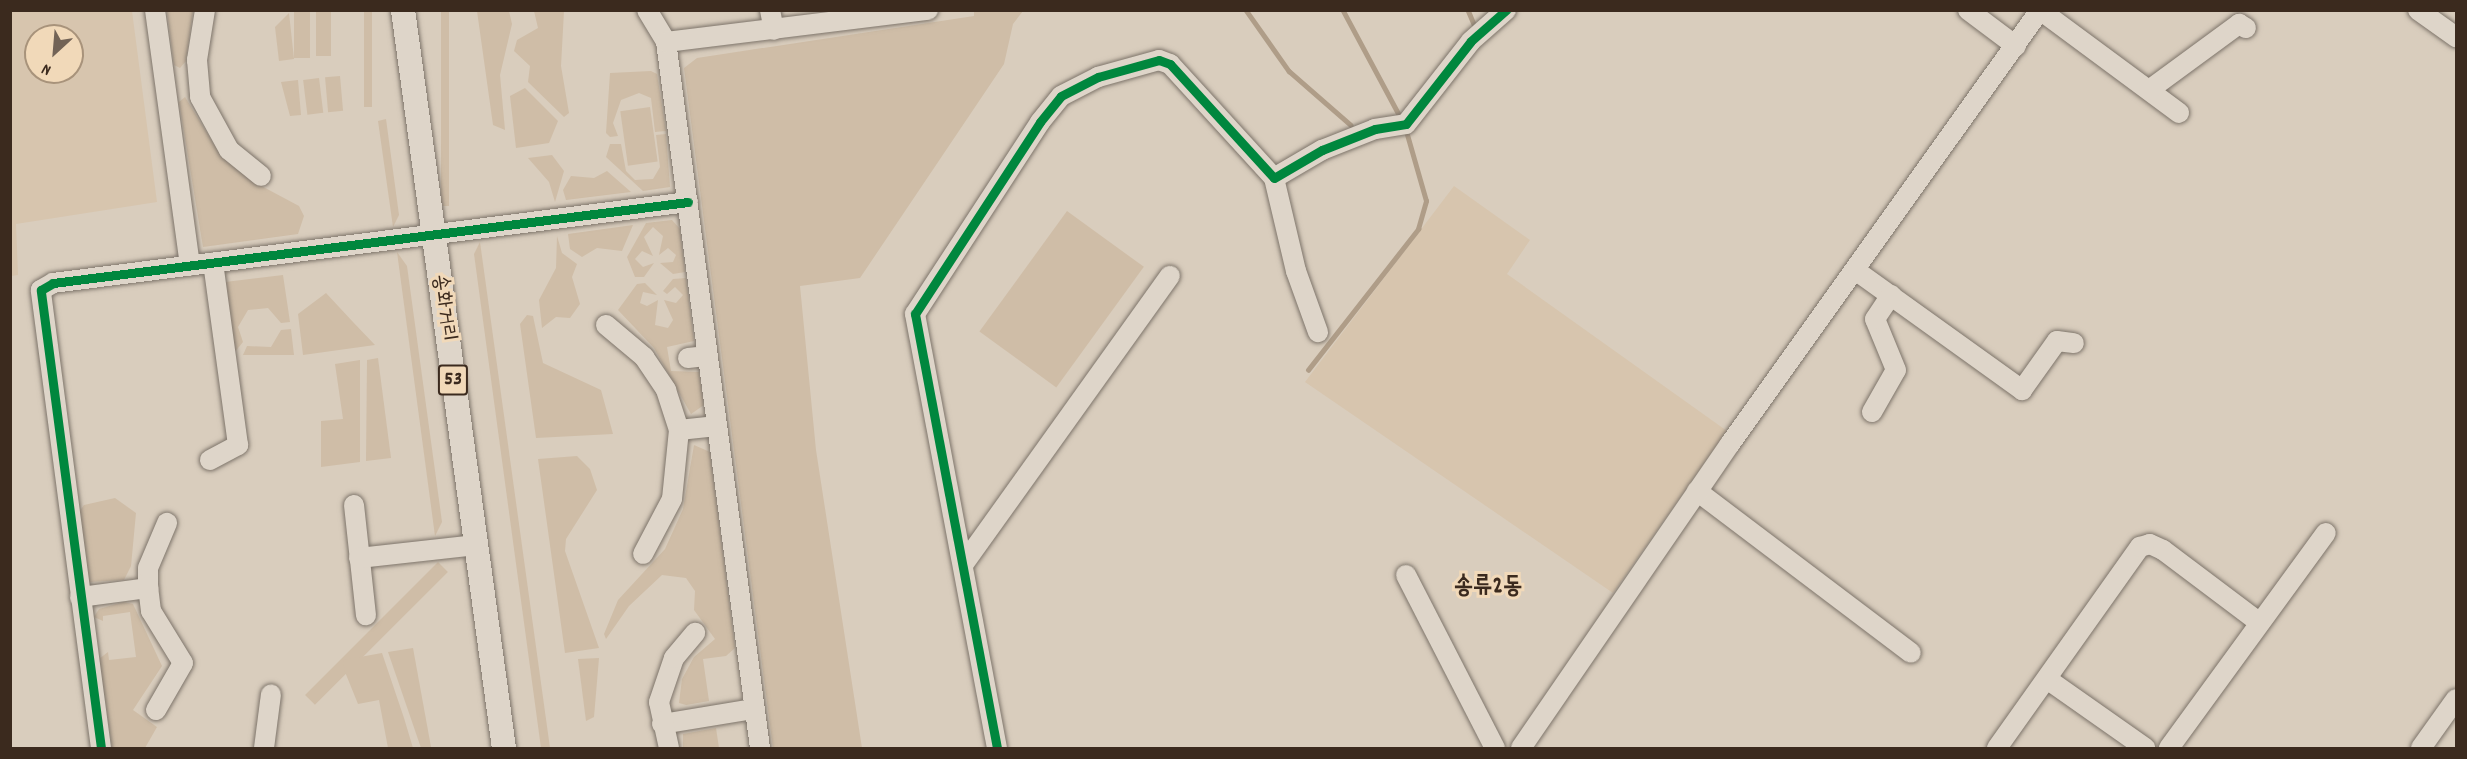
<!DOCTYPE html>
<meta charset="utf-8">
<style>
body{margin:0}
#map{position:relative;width:2467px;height:759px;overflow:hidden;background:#d9cdbd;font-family:Dekko,"Poor Story",sans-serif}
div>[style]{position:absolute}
.built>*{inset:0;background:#d7c5ae}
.green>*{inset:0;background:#cfbda7;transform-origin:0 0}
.stream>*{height:4.5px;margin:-2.25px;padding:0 2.25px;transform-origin:2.25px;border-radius:2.25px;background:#af9d88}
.roads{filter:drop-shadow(0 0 2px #7d746a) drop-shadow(0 0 2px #7d746a)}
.minor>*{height:20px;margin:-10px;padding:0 10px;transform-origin:10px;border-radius:10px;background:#ded5c9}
.major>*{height:24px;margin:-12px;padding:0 12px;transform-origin:12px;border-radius:12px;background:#ded5c9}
.cycleway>*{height:9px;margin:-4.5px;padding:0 4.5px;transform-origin:4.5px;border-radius:4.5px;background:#00873e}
span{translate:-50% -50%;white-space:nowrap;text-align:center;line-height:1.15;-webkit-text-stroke:6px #f1d9b9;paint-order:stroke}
.shield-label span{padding:2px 4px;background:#f1d9b9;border:2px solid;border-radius:4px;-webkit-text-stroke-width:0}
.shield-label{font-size:20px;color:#3b2a1e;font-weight:700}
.street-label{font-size:21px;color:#3b2a1e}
.quarter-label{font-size:24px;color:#3b2a1e;font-weight:700}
.frame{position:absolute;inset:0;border:12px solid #3b2a1e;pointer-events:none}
.north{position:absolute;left:24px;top:24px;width:60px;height:60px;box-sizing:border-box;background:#f1d9b9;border:2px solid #a8937b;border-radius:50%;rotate:206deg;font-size:16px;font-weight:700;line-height:24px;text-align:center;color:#3b2a1e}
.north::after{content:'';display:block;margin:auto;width:21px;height:27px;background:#726356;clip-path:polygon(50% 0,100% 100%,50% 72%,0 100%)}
</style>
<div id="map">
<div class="built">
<div style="clip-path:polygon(evenodd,11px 10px,132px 11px,157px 202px,16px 224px,18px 275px,11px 276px,11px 10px,36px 36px,72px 36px,72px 72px,36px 72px,36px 36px)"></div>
<div style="clip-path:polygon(1454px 186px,1530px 240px,1507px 274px,1727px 431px,1613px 593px,1305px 382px)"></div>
</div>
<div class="green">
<div style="clip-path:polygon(167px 11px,193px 11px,186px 61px,180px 68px,174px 65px)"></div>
<div style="left:294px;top:11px;width:16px;height:47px"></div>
<div style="left:316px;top:11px;width:15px;height:45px"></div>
<div style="left:364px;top:11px;width:8px;height:96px"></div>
<div style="left:441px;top:11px;width:8px;height:195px"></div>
<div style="clip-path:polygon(477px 11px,509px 11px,512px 24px,500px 75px,505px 130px,493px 125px)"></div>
<div style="clip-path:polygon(534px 11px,564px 11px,561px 66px,569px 113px,564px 117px,528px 82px,530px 66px,514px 51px,517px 40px,538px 28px)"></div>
<div style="clip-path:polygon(974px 11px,1023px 11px,1013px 24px,1004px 64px,860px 278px,800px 286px,816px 450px,862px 748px,773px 748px,684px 68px,697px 58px,974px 16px)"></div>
<div style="clip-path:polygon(289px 13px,294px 59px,279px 61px,275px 27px)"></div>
<div style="clip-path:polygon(651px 71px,657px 74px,666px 131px,655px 132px,651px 98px,639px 93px,621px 100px,613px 123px,618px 136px,610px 137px,606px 133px,610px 73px)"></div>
<div style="left:340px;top:76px;width:35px;height:15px;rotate:85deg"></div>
<div style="left:319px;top:78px;width:35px;height:16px;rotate:83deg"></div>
<div style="clip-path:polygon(298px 80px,301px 115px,290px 116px,281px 82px)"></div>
<div style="clip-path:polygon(525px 88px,558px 121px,549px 143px,516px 148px,510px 96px)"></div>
<div style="clip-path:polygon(185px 97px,215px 146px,254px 182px,299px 206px,304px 216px,298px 234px,203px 247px,179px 102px)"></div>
<div style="left:650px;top:107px;width:55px;height:30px;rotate:82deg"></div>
<div style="clip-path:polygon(386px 119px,399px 215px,393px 227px,378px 121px)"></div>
<div style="clip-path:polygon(666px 134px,670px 187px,643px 191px,606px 157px,610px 144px,621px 144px,626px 171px,635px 180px,653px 179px,660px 167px,656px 135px)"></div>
<div style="clip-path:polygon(552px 155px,564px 171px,555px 202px,549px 182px,528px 158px)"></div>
<div style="clip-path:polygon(607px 171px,631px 192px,566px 200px,563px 190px,571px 176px,594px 178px)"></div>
<div style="left:1067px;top:211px;width:95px;height:149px;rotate:36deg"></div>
<div style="clip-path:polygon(672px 220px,680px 229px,685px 272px,673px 274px,660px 263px,673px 262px,676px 255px,668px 248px,659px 255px,663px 236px,653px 227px,644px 237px,653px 256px,642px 251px,635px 259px,643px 267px,654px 263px,644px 277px,635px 277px,627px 257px,646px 223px)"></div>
<div style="clip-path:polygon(633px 225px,622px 251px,597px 248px,582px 257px,570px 249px,568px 234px)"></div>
<div style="clip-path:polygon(557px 236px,562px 253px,577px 264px,572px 277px,580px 304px,570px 318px,556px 317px,542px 328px,539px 300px,556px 268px)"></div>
<div style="clip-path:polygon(480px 242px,550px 748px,541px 748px,474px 254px)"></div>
<div style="clip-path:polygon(397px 252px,407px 266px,442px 522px,435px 536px)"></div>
<div style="clip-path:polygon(283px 275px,290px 322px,281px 323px,268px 308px,248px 310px,238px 327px,243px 342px,234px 353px,225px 282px)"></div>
<div style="clip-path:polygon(686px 278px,694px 341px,667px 347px,671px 371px,699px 372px,704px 405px,691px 414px,654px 348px,618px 310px,637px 284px,645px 283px,657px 295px,643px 292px,640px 303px,647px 306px,658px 300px,655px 325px,668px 328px,673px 320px,664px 300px,676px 303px,683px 295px,675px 287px,667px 294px,663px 291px,673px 279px)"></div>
<div style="clip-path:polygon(326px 293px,353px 322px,375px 345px,303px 355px,298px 314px)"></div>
<div style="clip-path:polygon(527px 315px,533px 316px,543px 363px,601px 390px,613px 434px,536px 438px,520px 324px)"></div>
<div style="clip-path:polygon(291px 329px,294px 355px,243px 355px,247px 346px,271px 347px,281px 330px)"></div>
<div style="clip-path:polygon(378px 358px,391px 458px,366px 461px,367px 360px)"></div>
<div style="clip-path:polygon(360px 360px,360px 462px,321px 467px,321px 421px,343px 419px,335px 364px)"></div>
<div style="clip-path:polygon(694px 445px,710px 452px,735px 648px,726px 656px,703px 659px,709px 701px,686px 705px,679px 703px,682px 679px,694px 657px,715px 639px,694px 610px,695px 591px,686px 578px,662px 575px,629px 606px,606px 639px,604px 634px,618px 600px,665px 549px,683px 509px)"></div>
<div style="clip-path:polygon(577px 456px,590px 469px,597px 490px,566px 539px,565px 551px,599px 648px,565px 653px,538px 459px)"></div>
<div style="clip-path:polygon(115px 498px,136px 513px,131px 566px,124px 580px,89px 582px,79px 512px,84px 505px)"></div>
<div style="left:438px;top:562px;width:14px;height:188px;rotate:45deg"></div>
<div style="clip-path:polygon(123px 602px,133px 604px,162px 666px,133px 710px,157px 727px,145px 748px,112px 748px,99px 659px,108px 652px,109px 660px,136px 657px,130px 612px,103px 616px,103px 621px,94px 617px,99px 609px)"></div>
<div style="clip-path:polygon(413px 648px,431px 747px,421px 748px,388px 652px)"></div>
<div style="clip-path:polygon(382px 653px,404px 718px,413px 748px,388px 748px,379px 700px,358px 704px,345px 672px,343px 660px)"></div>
<div style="clip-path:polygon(599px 658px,594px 717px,586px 721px,578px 659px)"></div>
<div style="clip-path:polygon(716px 728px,719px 748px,683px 748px,683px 734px)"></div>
</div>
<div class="stream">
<div style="left:1246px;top:10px;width:75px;rotate:54.8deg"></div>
<div style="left:1289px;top:71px;width:82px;rotate:41.1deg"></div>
<div style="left:1343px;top:10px;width:125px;rotate:61.8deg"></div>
<div style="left:1468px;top:10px;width:21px;rotate:67deg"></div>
<div style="left:1308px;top:370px;width:179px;rotate:-52deg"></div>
<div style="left:1418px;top:229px;width:29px;rotate:-74deg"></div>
<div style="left:1426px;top:201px;width:76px;rotate:-106deg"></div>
</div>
<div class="roads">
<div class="minor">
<div style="left:155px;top:10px;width:258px;rotate:82.2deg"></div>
<div style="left:205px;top:10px;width:51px;rotate:99.1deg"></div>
<div style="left:197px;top:60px;width:37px;rotate:85deg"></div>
<div style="left:200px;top:97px;width:60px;rotate:61.3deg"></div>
<div style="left:229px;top:150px;width:41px;rotate:39.1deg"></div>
<div style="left:647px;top:10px;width:37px;rotate:59deg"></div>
<div style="left:770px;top:10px;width:20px;rotate:79deg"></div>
<div style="left:1968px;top:10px;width:60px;rotate:36.9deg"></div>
<div style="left:2040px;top:10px;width:173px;rotate:36.5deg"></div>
<div style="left:2418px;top:10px;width:47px;rotate:35.4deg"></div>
<div style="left:2149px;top:90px;width:112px;rotate:-36.3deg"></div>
<div style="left:2239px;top:24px;width:8px;rotate:30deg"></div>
<div style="left:1274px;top:178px;width:96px;rotate:76.7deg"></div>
<div style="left:1296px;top:271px;width:65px;rotate:70.2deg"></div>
<div style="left:1855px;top:270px;width:206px;rotate:35.7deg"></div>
<div style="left:2022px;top:390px;width:60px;rotate:-54.5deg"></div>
<div style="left:2057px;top:341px;width:17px;rotate:7deg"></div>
<div style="left:606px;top:325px;width:50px;rotate:40.1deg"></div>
<div style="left:644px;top:357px;width:40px;rotate:56deg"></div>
<div style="left:666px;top:390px;width:42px;rotate:72deg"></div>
<div style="left:679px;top:430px;width:69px;rotate:95.8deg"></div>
<div style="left:672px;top:499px;width:62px;rotate:117.8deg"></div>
<div style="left:688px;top:358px;width:20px;rotate:-6deg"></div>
<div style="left:1872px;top:412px;width:48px;rotate:-60.3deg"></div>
<div style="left:1896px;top:370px;width:55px;rotate:-112.4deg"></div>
<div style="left:1875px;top:319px;width:29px;rotate:-56deg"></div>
<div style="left:679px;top:430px;width:38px;rotate:-6deg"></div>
<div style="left:210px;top:460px;width:32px;rotate:-28deg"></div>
<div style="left:238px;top:445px;width:184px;rotate:-97.8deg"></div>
<div style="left:1697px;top:491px;width:268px;rotate:37.1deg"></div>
<div style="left:354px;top:505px;width:111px;rotate:83.8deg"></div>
<div style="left:359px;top:558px;width:118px;rotate:-6.3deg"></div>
<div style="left:965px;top:562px;width:352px;rotate:-54.4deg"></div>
<div style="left:1406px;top:575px;width:195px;rotate:62.8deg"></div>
<div style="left:80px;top:597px;width:69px;rotate:-7.5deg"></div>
<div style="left:2047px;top:679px;width:120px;rotate:35.1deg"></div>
<div style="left:156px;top:710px;width:54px;rotate:-60.1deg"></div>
<div style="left:183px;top:663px;width:61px;rotate:-121.6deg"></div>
<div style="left:151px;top:611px;width:23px;rotate:-97deg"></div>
<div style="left:148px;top:588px;width:20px;rotate:-90deg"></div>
<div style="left:148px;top:568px;width:49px;rotate:-67.1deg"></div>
<div style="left:662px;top:724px;width:93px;rotate:-9.3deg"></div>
<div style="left:101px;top:748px;width:462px;rotate:-97.5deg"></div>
<div style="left:41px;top:290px;width:14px;rotate:-30deg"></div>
<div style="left:53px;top:283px;width:640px;rotate:-7.27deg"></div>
<div style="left:264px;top:748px;width:54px;rotate:-82.6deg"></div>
<div style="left:669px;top:748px;width:47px;rotate:-102.3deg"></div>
<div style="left:659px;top:702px;width:46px;rotate:-71.2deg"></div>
<div style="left:674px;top:658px;width:33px;rotate:-50deg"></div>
<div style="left:760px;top:748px;width:712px;rotate:-97.58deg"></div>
<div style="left:666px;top:42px;width:264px;rotate:-7deg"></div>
<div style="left:997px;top:748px;width:442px;rotate:-100.7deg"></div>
<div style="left:915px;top:314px;width:229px;rotate:-56.9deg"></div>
<div style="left:1040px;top:122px;width:33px;rotate:-51deg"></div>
<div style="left:1061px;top:96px;width:42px;rotate:-27.2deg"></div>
<div style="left:1098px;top:77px;width:63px;rotate:-15.6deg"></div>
<div style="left:1159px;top:60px;width:12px;rotate:20deg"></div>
<div style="left:1170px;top:64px;width:154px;rotate:47.6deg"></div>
<div style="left:1274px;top:178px;width:56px;rotate:-30.3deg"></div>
<div style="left:1322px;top:150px;width:57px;rotate:-21.6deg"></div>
<div style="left:1375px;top:129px;width:31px;rotate:-9deg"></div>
<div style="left:1406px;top:124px;width:105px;rotate:-51.9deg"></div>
<div style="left:1471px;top:41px;width:47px;rotate:-41.5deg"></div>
<div style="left:1521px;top:748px;width:369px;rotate:-55.5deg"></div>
<div style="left:1730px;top:444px;width:533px;rotate:-54.46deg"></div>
<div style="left:1997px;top:748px;width:247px;rotate:-54.6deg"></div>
<div style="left:2140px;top:547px;width:10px;rotate:-17deg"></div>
<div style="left:2150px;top:544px;width:14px;rotate:25deg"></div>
<div style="left:2163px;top:550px;width:121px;rotate:37deg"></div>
<div style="left:2169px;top:748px;width:266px;rotate:-53.9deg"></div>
<div style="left:2421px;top:748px;width:60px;rotate:-54.5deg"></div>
</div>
<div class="major">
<div style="left:403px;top:10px;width:745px;rotate:82.21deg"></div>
</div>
</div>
<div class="cycleway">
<div style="left:101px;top:748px;width:462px;rotate:-97.5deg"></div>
<div style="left:41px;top:290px;width:14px;rotate:-30deg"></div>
<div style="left:53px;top:283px;width:640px;rotate:-7.27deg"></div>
<div style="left:997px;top:748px;width:442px;rotate:-100.7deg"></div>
<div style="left:915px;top:314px;width:229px;rotate:-56.9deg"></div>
<div style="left:1040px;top:122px;width:33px;rotate:-51deg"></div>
<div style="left:1061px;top:96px;width:42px;rotate:-27.2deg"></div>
<div style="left:1098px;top:77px;width:63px;rotate:-15.6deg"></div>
<div style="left:1159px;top:60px;width:12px;rotate:20deg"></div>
<div style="left:1170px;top:64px;width:154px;rotate:47.6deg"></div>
<div style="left:1274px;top:178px;width:56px;rotate:-30.3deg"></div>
<div style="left:1322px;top:150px;width:57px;rotate:-21.6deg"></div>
<div style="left:1375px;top:129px;width:31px;rotate:-9deg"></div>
<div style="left:1406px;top:124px;width:105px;rotate:-51.9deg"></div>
<div style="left:1471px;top:41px;width:47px;rotate:-41.5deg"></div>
</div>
<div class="shield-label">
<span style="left:453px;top:380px">53</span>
</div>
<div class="street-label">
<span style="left:443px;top:308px;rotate:82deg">송화거리</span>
</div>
<div class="quarter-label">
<span style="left:1488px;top:588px">송류2동</span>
</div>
<div class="frame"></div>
<div class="north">N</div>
</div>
